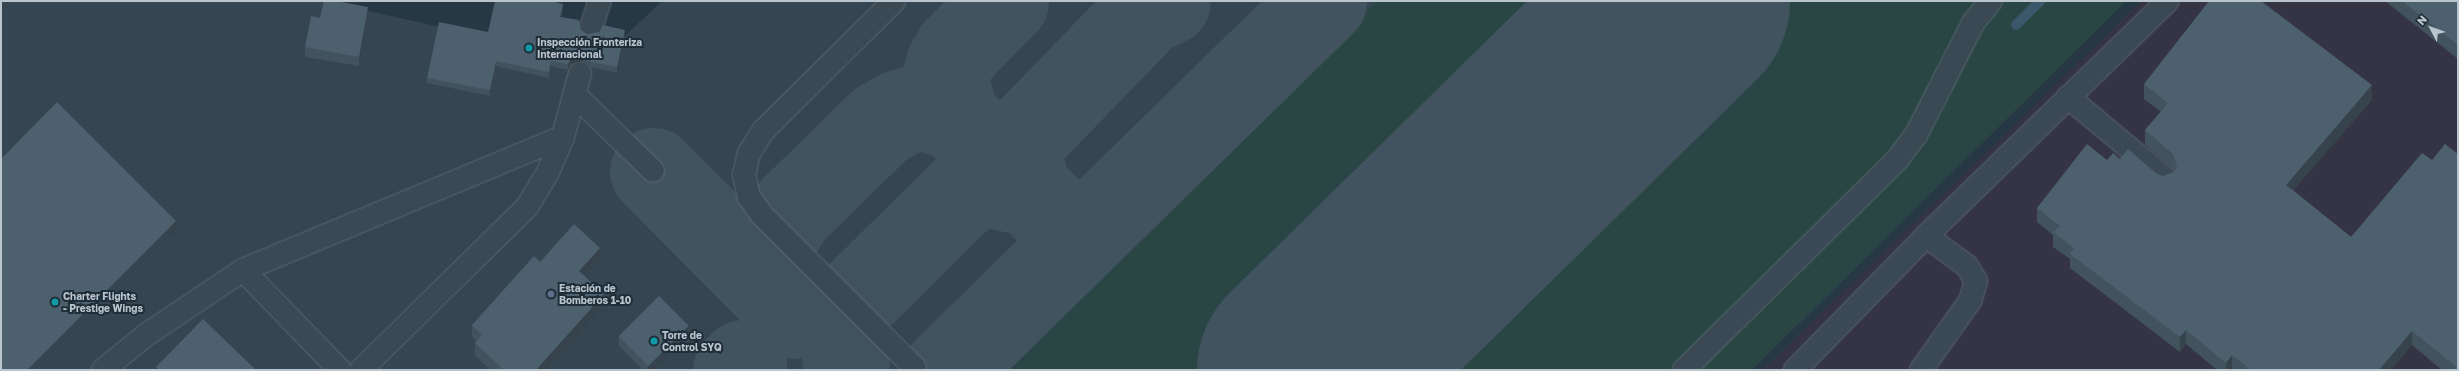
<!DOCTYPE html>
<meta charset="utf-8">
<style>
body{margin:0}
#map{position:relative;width:2459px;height:371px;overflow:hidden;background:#273845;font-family:"Golos Text",sans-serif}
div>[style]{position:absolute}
.medical>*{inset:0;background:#343445}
.airport>*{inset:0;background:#354551}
.green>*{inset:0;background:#294644}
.stream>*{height:10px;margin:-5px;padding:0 5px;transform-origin:5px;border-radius:5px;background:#3a576c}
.taxiway>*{height:87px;margin:-43.5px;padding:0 43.5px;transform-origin:43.5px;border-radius:43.5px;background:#425360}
.runway>*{height:217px;margin:-108.5px;padding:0 108.5px;transform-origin:108.5px;border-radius:108.5px;background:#425360}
.roads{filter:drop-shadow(0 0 1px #5a6771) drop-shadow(0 0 1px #5a6771)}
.minor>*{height:22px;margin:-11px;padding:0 11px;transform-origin:11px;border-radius:11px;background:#3b4954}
.wall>*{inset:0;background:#42535e}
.shaded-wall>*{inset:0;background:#36434c;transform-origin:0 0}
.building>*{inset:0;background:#4d606d;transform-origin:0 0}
.dots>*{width:11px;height:11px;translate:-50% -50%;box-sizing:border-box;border:2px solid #202e3a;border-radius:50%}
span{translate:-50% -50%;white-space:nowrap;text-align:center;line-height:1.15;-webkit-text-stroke:4px #202e3a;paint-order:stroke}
.poi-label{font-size:10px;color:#b9c4cd;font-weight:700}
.left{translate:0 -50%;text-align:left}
.frame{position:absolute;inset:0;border:2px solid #b9c4cd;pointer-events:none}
.north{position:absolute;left:2411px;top:8px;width:40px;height:40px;-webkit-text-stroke:3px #202e3a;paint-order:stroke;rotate:311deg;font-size:11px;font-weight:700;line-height:16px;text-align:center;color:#b9c4cd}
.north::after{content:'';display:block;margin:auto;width:14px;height:18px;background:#b9c4cd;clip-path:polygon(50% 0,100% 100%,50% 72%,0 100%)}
</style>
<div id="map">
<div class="medical">
<div style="clip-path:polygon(2141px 1px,2458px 1px,2458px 370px,1763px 370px)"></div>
</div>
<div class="airport">
<div style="clip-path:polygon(1px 1px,325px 1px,488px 38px,496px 1px,524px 1px,563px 9px,561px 22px,625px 36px,662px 1px,2126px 1px,1752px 370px,1px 370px)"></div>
</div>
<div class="green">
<div style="clip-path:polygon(1377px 1px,1559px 1px,1544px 39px,1205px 370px,1005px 370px)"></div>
<div style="clip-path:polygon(1779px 1px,1980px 1px,1944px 55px,1908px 131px,1890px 154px,1671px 370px,1402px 370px)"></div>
<div style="clip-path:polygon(2001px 1px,2126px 1px,1752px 370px,1694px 370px,1902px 166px,1959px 63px)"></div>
</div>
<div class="stream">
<div style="left:2016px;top:25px;width:34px;rotate:-45deg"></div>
</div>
<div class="taxiway">
<div style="left:1622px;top:58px;width:47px;rotate:-78.9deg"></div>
<div style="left:1631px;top:12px;width:11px;rotate:-100deg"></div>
<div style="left:955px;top:117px;width:39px;rotate:-105deg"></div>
<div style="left:945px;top:79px;width:16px;rotate:-76deg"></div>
<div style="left:949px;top:63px;width:15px;rotate:-58deg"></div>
<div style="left:957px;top:50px;width:69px;rotate:-45.6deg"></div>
<div style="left:653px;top:171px;width:203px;rotate:45.2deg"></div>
<div style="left:774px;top:292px;width:21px;rotate:-113deg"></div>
<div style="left:766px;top:273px;width:20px;rotate:-90deg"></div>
<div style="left:766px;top:253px;width:45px;rotate:-60.6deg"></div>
<div style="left:788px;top:214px;width:129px;rotate:-44.4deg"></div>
<div style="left:880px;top:124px;width:22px;rotate:-30deg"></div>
<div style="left:899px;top:113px;width:25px;rotate:-16deg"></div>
<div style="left:923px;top:106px;width:34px;rotate:19deg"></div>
<div style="left:955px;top:117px;width:132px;rotate:45deg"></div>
<div style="left:846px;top:364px;width:39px;rotate:-97deg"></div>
<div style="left:841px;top:325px;width:22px;rotate:-68deg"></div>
<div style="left:849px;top:305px;width:158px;rotate:-44.7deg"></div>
<div style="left:961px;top:194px;width:17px;rotate:-25deg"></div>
<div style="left:976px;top:187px;width:17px;rotate:-10deg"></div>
<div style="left:993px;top:184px;width:36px;rotate:14deg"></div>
<div style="left:1028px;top:193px;width:33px;rotate:-104deg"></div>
<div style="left:1020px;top:161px;width:22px;rotate:-85deg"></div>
<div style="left:1022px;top:139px;width:178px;rotate:-45.9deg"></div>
<div style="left:1146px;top:11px;width:23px;rotate:-25deg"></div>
<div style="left:736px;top:370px;width:10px;rotate:-45deg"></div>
<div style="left:946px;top:370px;width:528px;rotate:-44.39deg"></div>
</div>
<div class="runway">
<div style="left:1305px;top:370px;width:527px;rotate:-44.46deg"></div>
</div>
<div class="roads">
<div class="minor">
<div style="left:894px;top:1px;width:185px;rotate:135.2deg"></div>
<div style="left:763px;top:131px;width:26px;rotate:122deg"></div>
<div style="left:749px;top:153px;width:22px;rotate:103deg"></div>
<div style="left:744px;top:174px;width:24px;rotate:78deg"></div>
<div style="left:749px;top:197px;width:22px;rotate:54deg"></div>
<div style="left:762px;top:215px;width:216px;rotate:45deg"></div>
<div style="left:591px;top:28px;width:28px;rotate:-72deg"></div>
<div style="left:576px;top:96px;width:107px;rotate:44.2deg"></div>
<div style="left:2068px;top:97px;width:126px;rotate:39.9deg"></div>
<div style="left:243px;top:270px;width:139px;rotate:45.9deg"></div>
<div style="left:103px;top:370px;width:55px;rotate:-39.1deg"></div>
<div style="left:146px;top:335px;width:117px;rotate:-33.8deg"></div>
<div style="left:243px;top:270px;width:347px;rotate:-22.6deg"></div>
<div style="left:361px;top:370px;width:233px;rotate:-44.5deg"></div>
<div style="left:527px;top:207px;width:39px;rotate:-59deg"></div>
<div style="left:547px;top:174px;width:40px;rotate:-66.6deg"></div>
<div style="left:563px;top:137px;width:66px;rotate:-75.1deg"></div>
<div style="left:1684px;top:370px;width:299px;rotate:-44.6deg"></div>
<div style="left:1897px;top:160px;width:31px;rotate:-53deg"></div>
<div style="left:1916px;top:135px;width:126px;rotate:-63deg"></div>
<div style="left:1973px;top:23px;width:28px;rotate:-51deg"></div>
<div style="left:1795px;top:370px;width:187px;rotate:-45.6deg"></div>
<div style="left:1926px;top:236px;width:337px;rotate:-44.2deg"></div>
<div style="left:1921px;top:370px;width:85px;rotate:-54.6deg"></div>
<div style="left:1970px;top:301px;width:21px;rotate:-73deg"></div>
<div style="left:1976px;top:281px;width:17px;rotate:-121deg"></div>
<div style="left:1967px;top:266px;width:51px;rotate:-143.8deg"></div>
</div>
</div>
<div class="wall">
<div style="clip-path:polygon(2385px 1px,2458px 1px,2458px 59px)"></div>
<div style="clip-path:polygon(563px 9px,561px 17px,587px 34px,625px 36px,617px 73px,591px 67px,583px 61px,571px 64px,568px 70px,551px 66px,549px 78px,496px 66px,490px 96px,427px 83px,427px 78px,488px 32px)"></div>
<div style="clip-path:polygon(368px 16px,359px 66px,305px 57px,305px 47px,320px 18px)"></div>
<div style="clip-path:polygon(2144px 84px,2372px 100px,2293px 190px,2351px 237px,2432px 160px,2458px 154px,2458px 370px,2442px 370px,2412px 345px,2391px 370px,2233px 370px,2232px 369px,2231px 370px,2217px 370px,2186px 344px,2180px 352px,2070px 268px,2070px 259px,2053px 247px,2053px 235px,2037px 222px,2037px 208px,2107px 160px,2120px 159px,2163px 176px,2174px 172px,2173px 169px,2145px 145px,2145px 130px,2161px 112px,2144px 99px)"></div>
<div style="clip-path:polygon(600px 260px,585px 276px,604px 306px,547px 370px,491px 370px,475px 356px,475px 343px,476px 341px,472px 337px,472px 325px,540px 262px)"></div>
<div style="clip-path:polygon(619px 336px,689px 336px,654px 370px,643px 370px,619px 346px)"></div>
</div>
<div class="shaded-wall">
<div style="clip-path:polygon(563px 4px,563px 9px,560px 22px,560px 17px)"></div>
<div style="clip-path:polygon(368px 7px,368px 16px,359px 66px,359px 57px)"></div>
<div style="clip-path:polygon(625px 30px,625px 36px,617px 73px,617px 67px)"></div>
<div style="clip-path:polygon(583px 55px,583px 61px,571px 64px,568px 70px,568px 64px,571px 58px)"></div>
<div style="clip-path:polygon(496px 61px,496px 66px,490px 96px,490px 90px)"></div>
<div style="clip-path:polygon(551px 61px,551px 66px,549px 78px,549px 72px)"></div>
<div style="clip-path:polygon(2372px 85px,2372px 100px,2286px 199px,2286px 185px)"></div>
<div style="left:176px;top:221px;width:14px;height:211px;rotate:90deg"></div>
<div style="clip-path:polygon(600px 248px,600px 260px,579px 283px,579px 271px)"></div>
<div style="clip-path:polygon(604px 294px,604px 306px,547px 370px,536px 370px)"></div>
<div style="clip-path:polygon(689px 326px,689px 336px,654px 370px,648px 370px,648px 366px)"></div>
<div style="clip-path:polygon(2186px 330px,2186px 344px,2180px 352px,2180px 337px)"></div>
<div style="clip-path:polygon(2412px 331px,2412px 345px,2391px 370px,2379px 370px)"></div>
<div style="clip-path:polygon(2232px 355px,2232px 369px,2231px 370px,2226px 370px,2226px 363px)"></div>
</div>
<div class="building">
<div style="clip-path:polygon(324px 1px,336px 1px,368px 7px,359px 57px,305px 47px,311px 16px,320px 18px)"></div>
<div style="clip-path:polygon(495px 1px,551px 1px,563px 4px,560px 17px,579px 20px,581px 30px,587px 34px,599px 32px,603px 25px,625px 30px,617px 67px,591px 62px,583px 55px,571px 58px,568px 64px,551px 61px,549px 72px,496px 61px,490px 90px,427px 78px,439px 22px,488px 32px)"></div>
<div style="clip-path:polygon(2209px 1px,2261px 1px,2372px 85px,2286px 185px,2351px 237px,2422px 153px,2432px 160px,2445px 144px,2458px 154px,2458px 368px,2412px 331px,2379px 370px,2251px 370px,2232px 355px,2226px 363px,2186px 330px,2180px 337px,2070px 254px,2074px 248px,2053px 232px,2060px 226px,2037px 208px,2087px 144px,2107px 160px,2113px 153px,2120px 159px,2128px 149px,2157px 174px,2163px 176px,2174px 172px,2177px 166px,2173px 154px,2145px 130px,2168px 103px,2144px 84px)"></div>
<div style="clip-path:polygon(2402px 1px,2458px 1px,2458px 45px)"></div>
<div style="clip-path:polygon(57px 102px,176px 221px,27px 370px,1px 370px,1px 159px)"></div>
<div style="clip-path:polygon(574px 224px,600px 248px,579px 271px,604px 294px,536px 370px,504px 370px,475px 343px,482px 335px,472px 325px,534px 256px,540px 262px)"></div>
<div style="left:659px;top:296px;width:42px;height:57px;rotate:45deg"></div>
<div style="clip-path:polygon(203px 319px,256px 370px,159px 370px,156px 367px)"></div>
</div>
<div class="dots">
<div style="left:529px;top:48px;background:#0f9aa8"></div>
<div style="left:551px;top:294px;background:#5c6f8a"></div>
<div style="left:55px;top:302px;background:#0f9aa8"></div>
<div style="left:654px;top:341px;background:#0f9aa8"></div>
</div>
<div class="poi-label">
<span class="left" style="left:537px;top:48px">Inspección Fronteriza<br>Internacional</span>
<span class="left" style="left:559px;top:294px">Estación de<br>Bomberos 1-10</span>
<span class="left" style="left:63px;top:302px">Charter Flights<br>- Prestige Wings</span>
<span class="left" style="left:662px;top:341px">Torre de<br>Control SYQ</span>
</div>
<div class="frame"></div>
<div class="north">N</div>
</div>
